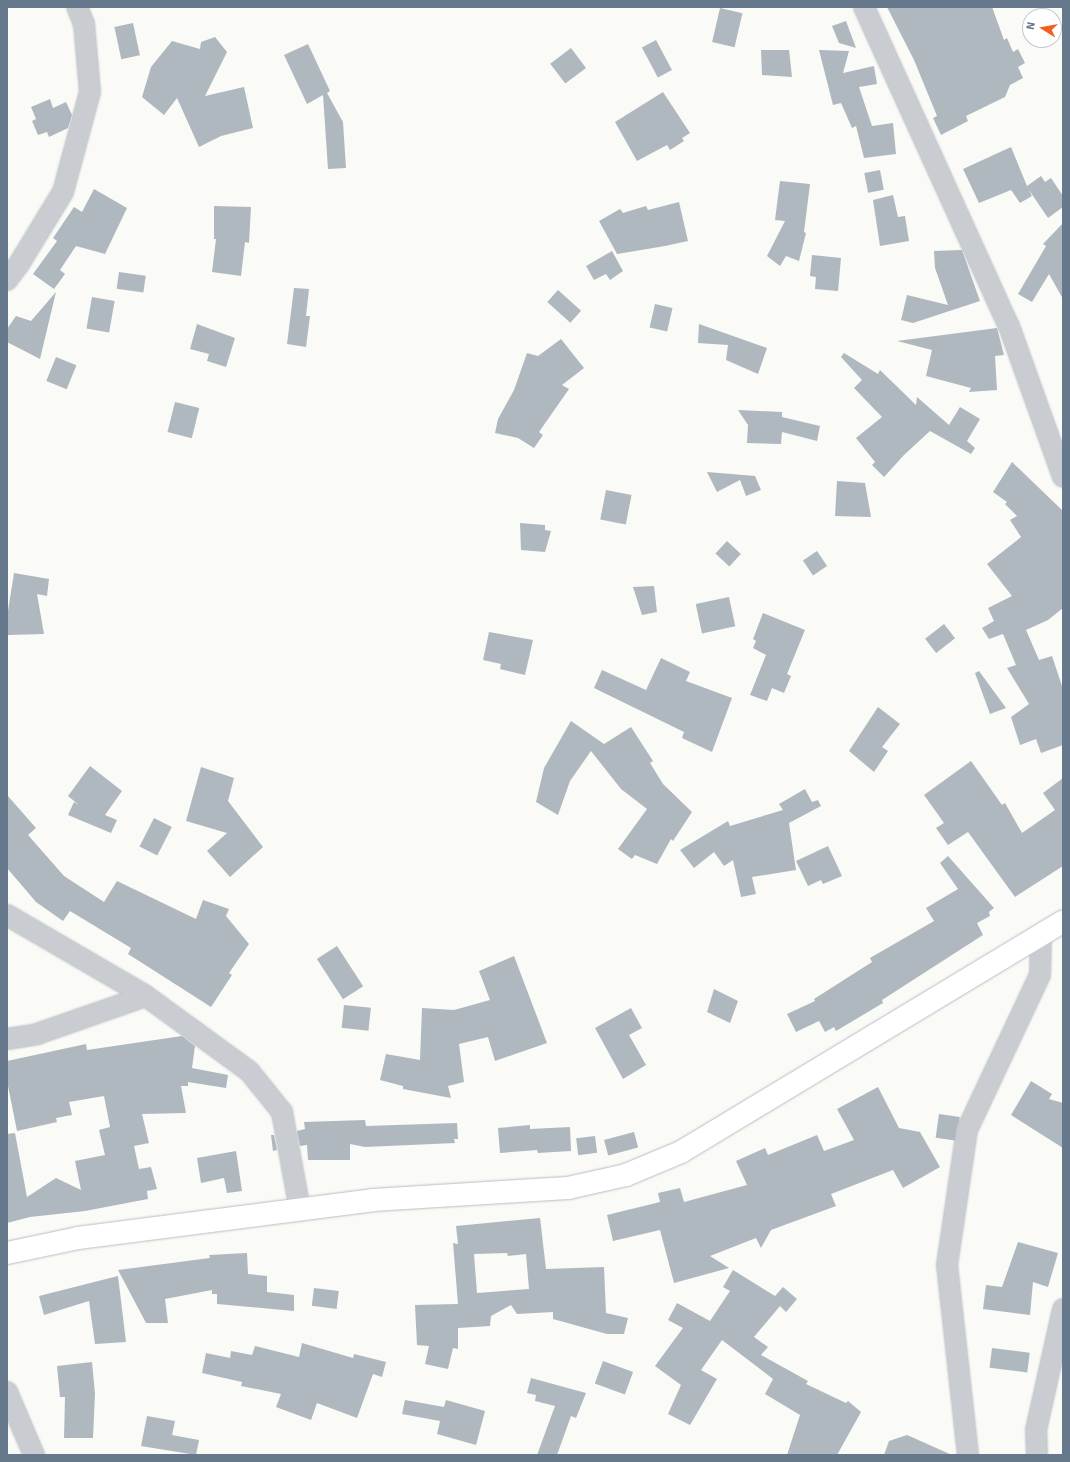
<!DOCTYPE html>
<style>
body{margin:0}
#map{position:relative;width:1070px;height:1462px;overflow:hidden;background:#fafaf7;font-family:Signika,sans-serif}
div>[style]{position:absolute}
.building>*{inset:0;background:#afb8bf;transform-origin:0 0}
.roads{filter:drop-shadow(0 0 1px #b9bdc1) drop-shadow(0 0 1px #b9bdc1)}
.street>*{height:20px;margin:-10px;padding:0 10px;transform-origin:10px;border-radius:10px;background:#c9cdd1}
.highway>*{height:22px;margin:-11px;padding:0 11px;transform-origin:11px;border-radius:11px;background:#fff}
span{translate:-50% -50%;white-space:nowrap;text-align:center;line-height:1.15;-webkit-text-stroke:4px #fff;paint-order:stroke}
.frame{position:absolute;inset:0;border:8px solid #66788b;pointer-events:none}
.north{position:absolute;left:1022px;top:8px;width:40px;height:40px;box-sizing:border-box;background:#fff;border:1px solid #c2c9d1;border-radius:50%;rotate:281deg;font-size:11px;font-weight:700;line-height:16px;text-align:center;color:#66788b}
.north::after{content:'';display:block;margin:auto;width:14px;height:18px;background:#f2601f;clip-path:polygon(50% 0,100% 100%,50% 72%,0 100%)}
</style>
<div id="map">
<div class="building">
<div style="clip-path:polygon(887px 7px,992px 7px,1004px 40px,1007px 38px,1013px 52px,1018px 49px,1025px 63px,1018px 67px,1023px 78px,1010px 85px,1005px 97px,966px 116px,968px 121px,941px 135px,933px 118px,937px 116px,914px 60px)"></div>
<div style="left:720px;top:8px;width:23px;height:35px;rotate:13deg"></div>
<div style="clip-path:polygon(846px 21px,856px 48px,839px 43px,832px 26px)"></div>
<div style="left:133px;top:23px;width:33px;height:19px;rotate:78deg"></div>
<div style="clip-path:polygon(215px 37px,227px 52px,205px 96px,244px 87px,253px 128px,221px 136px,199px 147px,177px 98px,164px 115px,142px 97px,151px 67px,172px 41px,200px 49px,201px 42px)"></div>
<div style="left:656px;top:40px;width:34px;height:16px;rotate:62deg"></div>
<div style="clip-path:polygon(308px 44px,330px 91px,327px 93px,343px 122px,346px 168px,328px 169px,323px 95px,307px 104px,284px 55px)"></div>
<div style="left:571px;top:48px;width:25px;height:26px;rotate:53deg"></div>
<div style="clip-path:polygon(761px 50px,789px 50px,792px 77px,762px 75px)"></div>
<div style="clip-path:polygon(819px 50px,849px 51px,843px 73px,874px 66px,877px 84px,859px 87px,872px 126px,893px 123px,896px 154px,864px 158px,856px 126px,852px 128px,841px 103px,833px 105px)"></div>
<div style="clip-path:polygon(663px 92px,690px 133px,682px 138px,684px 141px,670px 150px,667px 145px,637px 161px,615px 122px)"></div>
<div style="clip-path:polygon(50px 99px,53px 108px,66px 102px,72px 115px,68px 128px,49px 137px,47px 132px,38px 135px,32px 121px,36px 119px,31px 107px)"></div>
<div style="clip-path:polygon(1011px 147px,1027px 186px,1041px 176px,1045px 182px,1051px 178px,1063px 196px,1063px 207px,1048px 218px,1029px 190px,1032px 196px,1020px 203px,1011px 190px,979px 203px,963px 169px)"></div>
<div style="left:880px;top:170px;width:20px;height:16px;rotate:79deg"></div>
<div style="clip-path:polygon(780px 181px,810px 184px,804px 232px,806px 233px,799px 261px,786px 256px,780px 266px,767px 256px,785px 221px,775px 220px)"></div>
<div style="clip-path:polygon(94px 189px,127px 208px,105px 254px,76px 246px,60px 270px,65px 274px,54px 289px,33px 274px,57px 241px,53px 238px,74px 207px,82px 212px)"></div>
<div style="clip-path:polygon(893px 195px,898px 217px,905px 216px,909px 241px,880px 246px,873px 200px)"></div>
<div style="clip-path:polygon(679px 202px,688px 241px,665px 246px,617px 254px,599px 221px,620px 209px,623px 213px,646px 206px,648px 210px)"></div>
<div style="clip-path:polygon(214px 206px,251px 207px,249px 243px,245px 242px,241px 276px,212px 272px,216px 239px,214px 239px)"></div>
<div style="clip-path:polygon(1063px 223px,1063px 299px,1049px 274px,1032px 302px,1018px 294px,1046px 246px,1043px 244px)"></div>
<div style="clip-path:polygon(962px 250px,980px 301px,913px 323px,901px 320px,907px 295px,948px 305px,935px 268px,934px 251px)"></div>
<div style="clip-path:polygon(612px 251px,623px 271px,610px 280px,606px 274px,594px 280px,586px 266px)"></div>
<div style="clip-path:polygon(812px 255px,841px 258px,838px 291px,815px 289px,816px 277px,810px 276px)"></div>
<div style="left:119px;top:272px;width:27px;height:17px;rotate:8deg"></div>
<div style="clip-path:polygon(294px 288px,309px 289px,306px 316px,310px 316px,306px 347px,287px 344px)"></div>
<div style="left:558px;top:290px;width:31px;height:16px;rotate:42deg"></div>
<div style="clip-path:polygon(56px 292px,40px 359px,7px 342px,7px 329px,16px 316px,31px 321px)"></div>
<div style="left:92px;top:297px;width:23px;height:32px;rotate:10deg"></div>
<div style="left:655px;top:304px;width:18px;height:24px;rotate:13deg"></div>
<div style="clip-path:polygon(197px 324px,235px 338px,226px 367px,207px 361px,209px 354px,190px 349px)"></div>
<div style="clip-path:polygon(699px 324px,767px 348px,758px 374px,726px 360px,728px 345px,698px 343px)"></div>
<div style="clip-path:polygon(997px 328px,1004px 355px,995px 356px,997px 390px,969px 392px,971px 388px,926px 376px,932px 350px,897px 341px)"></div>
<div style="clip-path:polygon(561px 339px,584px 368px,562px 385px,569px 389px,539px 432px,543px 435px,534px 448px,518px 438px,495px 433px,498px 419px,514px 390px,527px 353px,538px 356px)"></div>
<div style="clip-path:polygon(844px 353px,878px 374px,880px 370px,916px 405px,917px 397px,949px 425px,960px 407px,980px 419px,967px 441px,975px 448px,971px 454px,930px 431px,904px 455px,884px 477px,872px 465px,875px 462px,856px 438px,882px 417px,854px 388px,862px 380px,841px 357px)"></div>
<div style="left:56px;top:357px;width:22px;height:26px;rotate:22deg"></div>
<div style="left:175px;top:402px;width:25px;height:31px;rotate:14deg"></div>
<div style="clip-path:polygon(738px 410px,782px 412px,782px 417px,820px 426px,817px 441px,782px 432px,781px 444px,747px 443px,748px 425px)"></div>
<div style="clip-path:polygon(1012px 462px,1063px 511px,1063px 608px,1048px 620px,1026px 630px,1039px 660px,1052px 656px,1063px 689px,1063px 745px,1041px 753px,1036px 739px,1020px 745px,1011px 717px,1029px 704px,1007px 668px,1016px 665px,1003px 634px,989px 639px,982px 628px,994px 621px,988px 608px,1012px 596px,987px 564px,1021px 537px,1010px 520px,1017px 516px,1005px 504px,1007px 502px,993px 492px)"></div>
<div style="clip-path:polygon(707px 472px,755px 476px,761px 490px,746px 496px,740px 480px,717px 492px)"></div>
<div style="clip-path:polygon(837px 481px,865px 483px,871px 517px,835px 516px)"></div>
<div style="left:606px;top:490px;width:26px;height:30px;rotate:11deg"></div>
<div style="clip-path:polygon(520px 523px,545px 525px,545px 530px,551px 531px,545px 552px,521px 550px)"></div>
<div style="left:727px;top:541px;width:19px;height:17px;rotate:43deg"></div>
<div style="left:817px;top:551px;width:18px;height:17px;rotate:56deg"></div>
<div style="clip-path:polygon(14px 573px,49px 579px,47px 596px,37px 594px,44px 634px,8px 635px,7px 617px)"></div>
<div style="clip-path:polygon(654px 586px,657px 612px,642px 615px,633px 587px)"></div>
<div style="left:729px;top:597px;width:30px;height:34px;rotate:78deg"></div>
<div style="clip-path:polygon(763px 613px,805px 630px,787px 674px,791px 676px,784px 693px,772px 688px,767px 701px,750px 695px,766px 655px,753px 648px,756px 641px,753px 639px)"></div>
<div style="left:944px;top:624px;width:18px;height:24px;rotate:52deg"></div>
<div style="clip-path:polygon(489px 632px,533px 640px,525px 675px,500px 669px,501px 664px,483px 660px)"></div>
<div style="clip-path:polygon(661px 658px,690px 672px,686px 681px,732px 698px,712px 752px,682px 738px,684px 732px,594px 688px,602px 670px,646px 690px)"></div>
<div style="clip-path:polygon(979px 671px,1006px 708px,990px 714px,975px 673px)"></div>
<div style="clip-path:polygon(878px 707px,900px 724px,882px 747px,888px 751px,874px 772px,849px 751px)"></div>
<div style="clip-path:polygon(571px 721px,604px 744px,631px 727px,653px 761px,650px 763px,663px 784px,692px 812px,673px 841px,671px 839px,657px 864px,635px 855px,632px 859px,618px 849px,647px 809px,621px 789px,591px 751px,570px 781px,558px 815px,536px 802px,544px 768px)"></div>
<div style="clip-path:polygon(971px 761px,1002px 805px,1005px 803px,1022px 833px,1055px 810px,1043px 793px,1063px 778px,1063px 866px,1015px 897px,968px 832px,948px 845px,936px 828px,944px 823px,924px 795px)"></div>
<div style="clip-path:polygon(90px 766px,122px 791px,105px 815px,117px 820px,111px 833px,68px 815px,74px 802px,79px 805px,68px 796px)"></div>
<div style="clip-path:polygon(201px 767px,234px 778px,228px 801px,263px 847px,230px 877px,207px 851px,227px 833px,186px 821px)"></div>
<div style="clip-path:polygon(805px 789px,812px 802px,818px 800px,821px 806px,789px 823px,796px 870px,752px 877px,756px 894px,741px 897px,733px 860px,724px 866px,714px 852px,694px 868px,680px 850px,728px 821px,730px 826px,783px 810px,779px 804px)"></div>
<div style="clip-path:polygon(7px 795px,36px 828px,28px 835px,64px 876px,104px 902px,117px 881px,196px 919px,203px 900px,229px 909px,226px 916px,249px 944px,229px 973px,232px 975px,211px 1007px,128px 954px,131px 948px,70px 911px,63px 921px,36px 902px,7px 868px)"></div>
<div style="left:154px;top:818px;width:20px;height:32px;rotate:27deg"></div>
<div style="clip-path:polygon(828px 846px,842px 876px,823px 884px,821px 880px,808px 886px,796px 861px)"></div>
<div style="clip-path:polygon(948px 856px,994px 908px,989px 912px,990px 916px,977px 923px,983px 935px,882px 1000px,883px 1003px,836px 1031px,834px 1027px,825px 1032px,819px 1021px,796px 1032px,787px 1014px,815px 1001px,814px 999px,872px 962px,870px 958px,934px 921px,926px 908px,958px 889px,940px 863px)"></div>
<div style="left:337px;top:946px;width:48px;height:24px;rotate:57deg"></div>
<div style="clip-path:polygon(514px 956px,547px 1043px,495px 1061px,488px 1037px,459px 1044px,464px 1082px,448px 1086px,451px 1098px,403px 1089px,403px 1086px,380px 1080px,386px 1054px,420px 1060px,422px 1008px,454px 1010px,490px 1000px,479px 971px)"></div>
<div style="clip-path:polygon(714px 989px,738px 1001px,730px 1023px,707px 1012px)"></div>
<div style="left:344px;top:1005px;width:27px;height:23px;rotate:6deg"></div>
<div style="clip-path:polygon(631px 1008px,642px 1028px,629px 1035px,646px 1065px,623px 1079px,595px 1028px)"></div>
<div style="clip-path:polygon(182px 1036px,195px 1046px,192px 1068px,228px 1075px,226px 1088px,188px 1082px,188px 1086px,181px 1086px,186px 1113px,142px 1114px,149px 1143px,134px 1146px,139px 1169px,151px 1167px,157px 1189px,147px 1191px,148px 1199px,85px 1211px,30px 1217px,7px 1223px,7px 1134px,15px 1133px,27px 1197px,56px 1178px,81px 1190px,75px 1161px,105px 1155px,99px 1130px,110px 1127px,104px 1096px,69px 1102px,72px 1115px,56px 1118px,57px 1122px,17px 1131px,7px 1081px,7px 1061px,86px 1044px,87px 1050px)"></div>
<div style="clip-path:polygon(1031px 1081px,1052px 1094px,1049px 1099px,1063px 1103px,1063px 1148px,1011px 1115px)"></div>
<div style="clip-path:polygon(878px 1087px,899px 1128px,920px 1132px,940px 1167px,903px 1188px,893px 1170px,831px 1194px,836px 1206px,771px 1230px,761px 1248px,756px 1238px,710px 1256px,729px 1268px,674px 1283px,660px 1230px,613px 1241px,607px 1215px,660px 1202px,658px 1193px,680px 1188px,684px 1202px,747px 1185px,736px 1161px,765px 1148px,768px 1155px,817px 1135px,824px 1151px,854px 1140px,837px 1109px)"></div>
<div style="left:939px;top:1114px;width:21px;height:24px;rotate:8deg"></div>
<div style="clip-path:polygon(365px 1120px,366px 1126px,457px 1123px,458px 1139px,454px 1139px,455px 1143px,365px 1147px,350px 1144px,350px 1160px,308px 1160px,307px 1145px,300px 1146px,297px 1131px,305px 1129px,304px 1122px)"></div>
<div style="clip-path:polygon(530px 1125px,530px 1129px,570px 1127px,571px 1151px,538px 1153px,537px 1150px,500px 1153px,498px 1128px)"></div>
<div style="left:634px;top:1132px;width:16px;height:31px;rotate:75deg"></div>
<div style="clip-path:polygon(271px 1135px,274px 1135px,277px 1150px,273px 1151px)"></div>
<div style="left:595px;top:1136px;width:17px;height:19px;rotate:83deg"></div>
<div style="clip-path:polygon(236px 1151px,242px 1191px,227px 1193px,224px 1178px,201px 1183px,197px 1158px)"></div>
<div style="clip-path:polygon(evenodd,540px 1218px,546px 1269px,604px 1267px,606px 1313px,628px 1318px,624px 1334px,607px 1334px,553px 1319px,553px 1312px,517px 1314px,511px 1305px,491px 1316px,490px 1326px,458px 1328px,458px 1349px,453px 1348px,448px 1369px,425px 1364px,429px 1346px,417px 1345px,415px 1305px,458px 1304px,453px 1243px,458px 1244px,456px 1226px,540px 1218px,507px 1253px,508px 1256px,526px 1254px,529px 1289px,477px 1293px,474px 1254px,507px 1253px)"></div>
<div style="clip-path:polygon(1018px 1242px,1058px 1253px,1048px 1287px,1033px 1282px,1030px 1315px,983px 1309px,986px 1285px,1002px 1287px)"></div>
<div style="clip-path:polygon(247px 1253px,248px 1274px,267px 1276px,267px 1292px,294px 1295px,294px 1311px,217px 1304px,217px 1294px,212px 1294px,212px 1290px,165px 1299px,168px 1323px,146px 1323px,118px 1270px,210px 1258px,209px 1255px)"></div>
<div style="clip-path:polygon(733px 1270px,775px 1296px,783px 1287px,797px 1299px,786px 1312px,780px 1306px,754px 1337px,768px 1347px,761px 1355px,808px 1381px,806px 1384px,846px 1403px,848px 1401px,861px 1412px,837px 1455px,787px 1455px,800px 1415px,765px 1394px,773px 1379px,722px 1340px,701px 1370px,717px 1379px,690px 1425px,668px 1414px,681px 1385px,655px 1366px,683px 1328px,668px 1320px,677px 1303px,710px 1321px,730px 1291px,723px 1287px)"></div>
<div style="clip-path:polygon(118px 1276px,126px 1342px,95px 1344px,89px 1301px,44px 1315px,39px 1296px)"></div>
<div style="left:314px;top:1288px;width:25px;height:18px;rotate:7deg"></div>
<div style="clip-path:polygon(302px 1343px,353px 1358px,354px 1354px,386px 1362px,382px 1377px,373px 1374px,357px 1418px,317px 1403px,311px 1420px,276px 1407px,281px 1394px,241px 1386px,242px 1382px,202px 1373px,206px 1353px,230px 1358px,231px 1351px,252px 1355px,255px 1346px,299px 1357px)"></div>
<div style="left:992px;top:1348px;width:38px;height:20px;rotate:7deg"></div>
<div style="left:603px;top:1361px;width:32px;height:24px;rotate:20deg"></div>
<div style="clip-path:polygon(92px 1362px,95px 1394px,93px 1438px,64px 1438px,65px 1397px,60px 1397px,57px 1366px)"></div>
<div style="clip-path:polygon(531px 1378px,586px 1393px,576px 1418px,571px 1416px,557px 1455px,537px 1455px,555px 1406px,535px 1401px,536px 1395px,527px 1393px)"></div>
<div style="clip-path:polygon(405px 1400px,444px 1407px,446px 1400px,485px 1411px,476px 1445px,437px 1434px,440px 1421px,402px 1414px)"></div>
<div style="clip-path:polygon(147px 1416px,175px 1421px,172px 1435px,199px 1440px,196px 1455px,141px 1446px)"></div>
<div style="clip-path:polygon(907px 1435px,952px 1455px,884px 1455px,889px 1441px)"></div>
</div>
<div class="roads">
<div class="street">
<div style="left:864px;top:7px;width:350px;rotate:65.6deg"></div>
<div style="left:1009px;top:326px;width:160px;rotate:70.3deg"></div>
<div style="left:7px;top:280px;width:20px;rotate:-53deg"></div>
<div style="left:19px;top:264px;width:84px;rotate:-58.6deg"></div>
<div style="left:63px;top:192px;width:104px;rotate:-74.9deg"></div>
<div style="left:90px;top:92px;width:68px;rotate:-95deg"></div>
<div style="left:84px;top:24px;width:18px;rotate:-112deg"></div>
<div style="left:7px;top:915px;width:161px;rotate:30.2deg"></div>
<div style="left:146px;top:996px;width:127px;rotate:36.1deg"></div>
<div style="left:249px;top:1071px;width:53px;rotate:51.2deg"></div>
<div style="left:282px;top:1112px;width:100px;rotate:79.6deg"></div>
<div style="left:7px;top:1039px;width:30px;rotate:-9deg"></div>
<div style="left:37px;top:1034px;width:115px;rotate:-19.2deg"></div>
<div style="left:7px;top:1392px;width:69px;rotate:66.8deg"></div>
<div style="left:968px;top:1455px;width:191px;rotate:-96.3deg"></div>
<div style="left:947px;top:1265px;width:136px;rotate:-81.6deg"></div>
<div style="left:967px;top:1130px;width:171px;rotate:-64.8deg"></div>
<div style="left:1040px;top:975px;width:40px;rotate:-88.6deg"></div>
<div style="left:1037px;top:1455px;width:25px;rotate:-92deg"></div>
<div style="left:1036px;top:1430px;width:124px;rotate:-77.4deg"></div>
</div>
<div class="highway">
<div style="left:7px;top:1253px;width:73px;rotate:-11.9deg"></div>
<div style="left:78px;top:1238px;width:297px;rotate:-7.3deg"></div>
<div style="left:373px;top:1200px;width:195px;rotate:-3.5deg"></div>
<div style="left:568px;top:1188px;width:59px;rotate:-12.6deg"></div>
<div style="left:626px;top:1175px;width:60px;rotate:-22.7deg"></div>
<div style="left:681px;top:1152px;width:446px;rotate:-31.1deg"></div>
</div>
</div>
<div class="frame"></div>
<div class="north">N</div>
</div>
